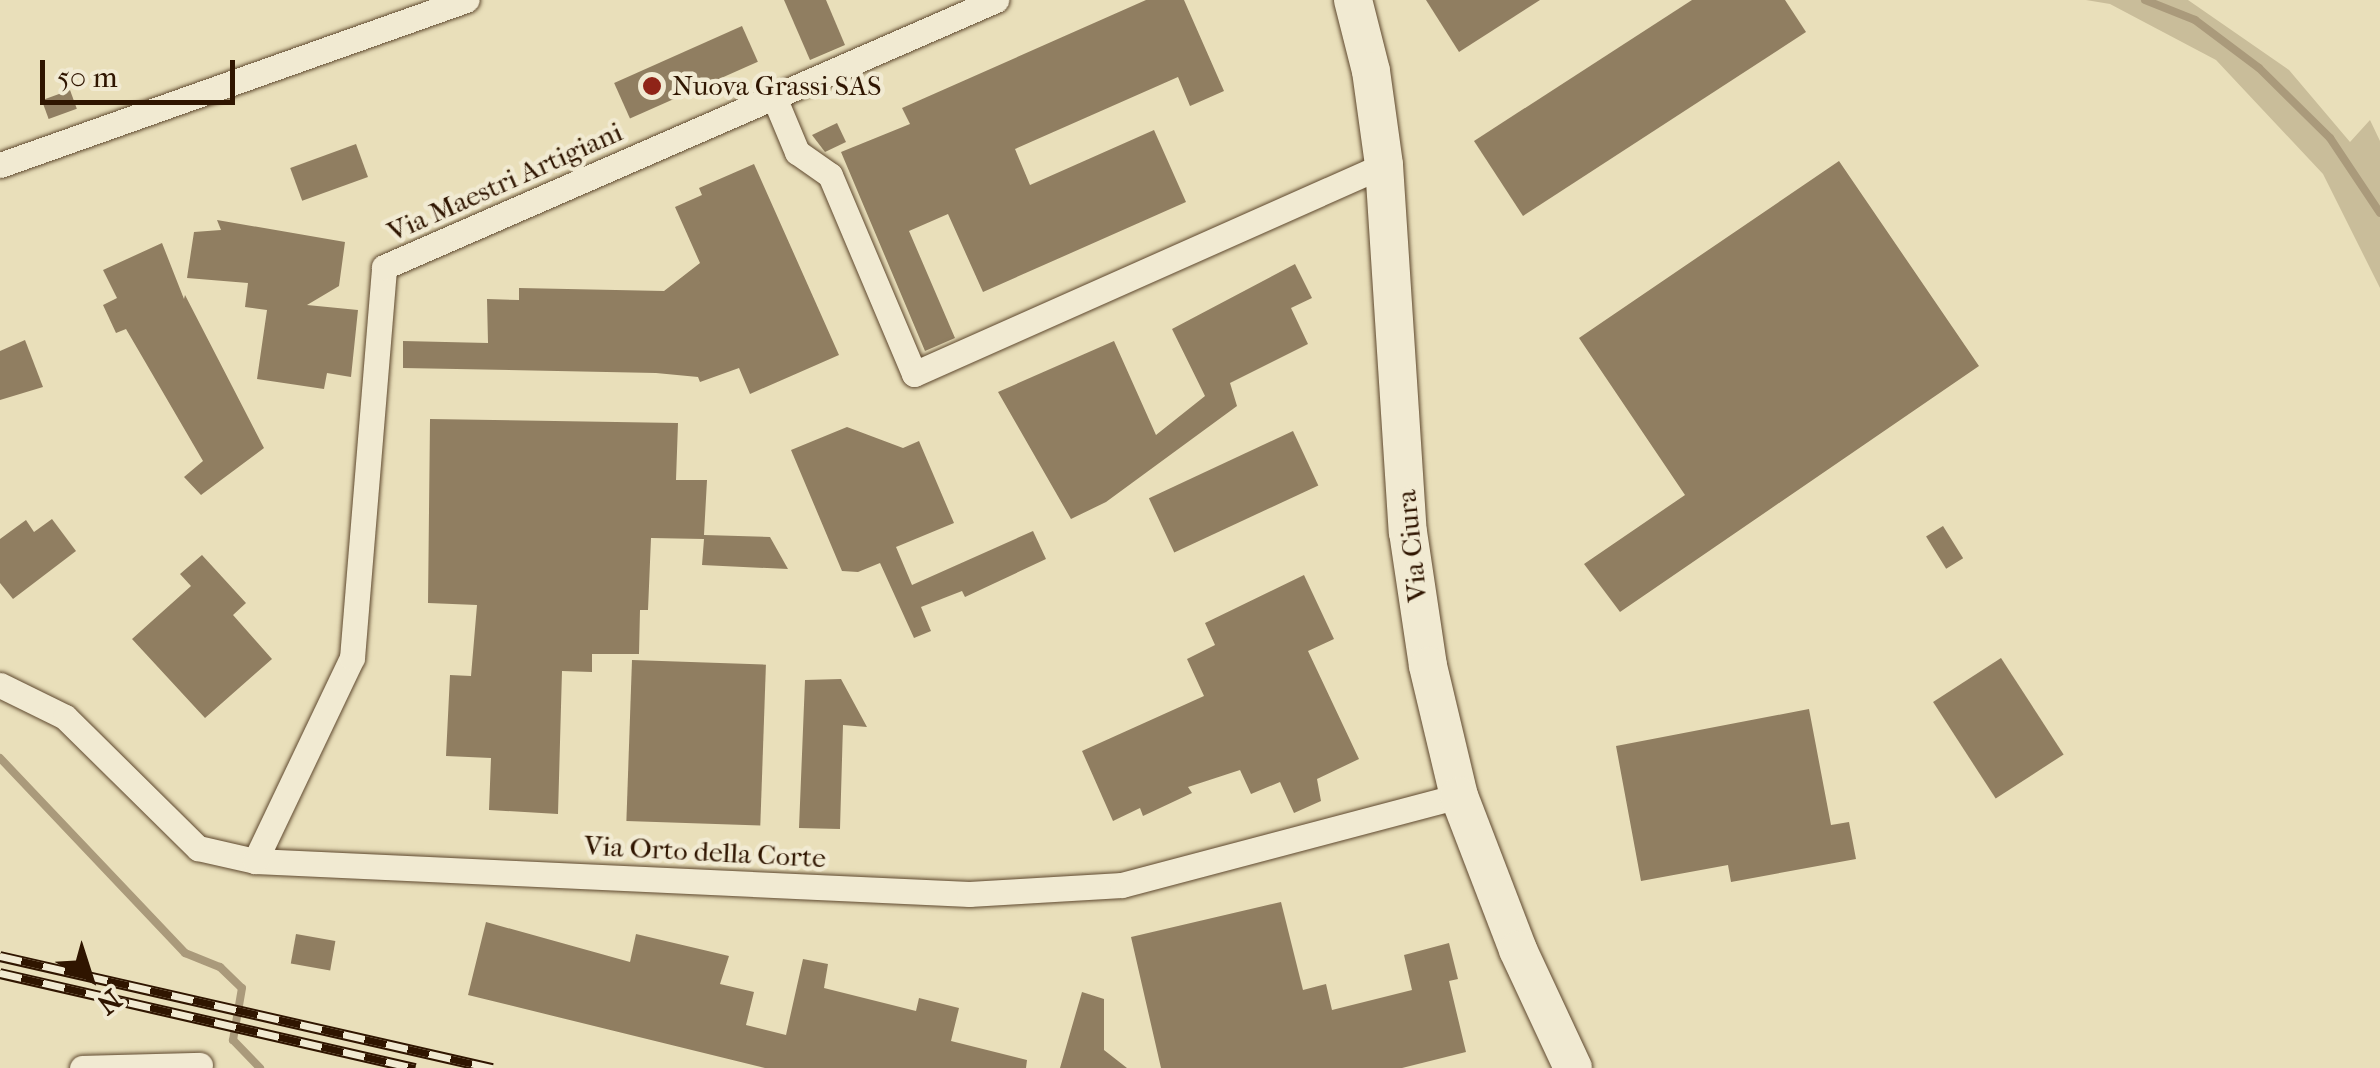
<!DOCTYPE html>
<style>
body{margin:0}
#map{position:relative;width:2380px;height:1068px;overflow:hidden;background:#e9dfba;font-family:"IM FELL French Canon",serif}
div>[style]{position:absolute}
.green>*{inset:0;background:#c9bd9a}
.stream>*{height:8px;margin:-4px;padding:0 4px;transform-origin:4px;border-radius:4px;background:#aa9a7b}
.building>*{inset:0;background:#907e61;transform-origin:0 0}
.roads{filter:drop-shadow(0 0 2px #5e482e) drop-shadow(0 0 2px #5e482e)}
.minor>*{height:25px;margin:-12.5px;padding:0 12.5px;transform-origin:12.5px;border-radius:12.5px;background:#f1ead2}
.secondary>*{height:38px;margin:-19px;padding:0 19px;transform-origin:19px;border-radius:19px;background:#f1ead2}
.rail>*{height:11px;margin-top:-5.5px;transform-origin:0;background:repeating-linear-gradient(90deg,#f1ead2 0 22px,#2f1500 0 44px);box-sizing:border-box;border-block:2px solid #2f1500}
.dots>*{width:28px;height:28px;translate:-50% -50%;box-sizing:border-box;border:5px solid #f1ead2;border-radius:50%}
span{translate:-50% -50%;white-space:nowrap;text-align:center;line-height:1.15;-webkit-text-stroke:9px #f1ead2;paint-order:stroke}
.poi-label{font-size:28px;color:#2f1500}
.left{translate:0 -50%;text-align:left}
.street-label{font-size:28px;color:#2f1500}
.north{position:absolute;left:40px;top:928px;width:100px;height:100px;-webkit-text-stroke:8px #f1ead2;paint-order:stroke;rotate:141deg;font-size:28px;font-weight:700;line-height:40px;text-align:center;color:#2f1500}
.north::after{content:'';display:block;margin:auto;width:35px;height:45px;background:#2f1500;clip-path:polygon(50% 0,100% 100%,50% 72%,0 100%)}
.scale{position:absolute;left:40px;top:60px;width:195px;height:45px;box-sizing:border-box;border:5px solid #2f1500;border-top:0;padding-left:12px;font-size:30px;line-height:35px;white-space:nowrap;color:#2f1500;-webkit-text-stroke:8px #f1ead2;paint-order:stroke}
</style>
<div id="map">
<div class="green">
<div style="clip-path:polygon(2086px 0,2188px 0,2289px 70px,2350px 142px,2370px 120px,2380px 141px,2380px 288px,2323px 174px,2216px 60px,2110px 4px)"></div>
</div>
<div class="stream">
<div style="left:2145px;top:0;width:54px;rotate:21.8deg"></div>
<div style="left:2195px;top:20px;width:80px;rotate:36.9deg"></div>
<div style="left:2259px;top:68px;width:100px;rotate:44.6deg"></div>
<div style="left:2330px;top:138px;width:90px;rotate:56.3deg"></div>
<div style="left:0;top:758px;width:269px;rotate:46.5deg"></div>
<div style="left:185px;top:953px;width:38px;rotate:22deg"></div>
<div style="left:220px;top:967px;width:30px;rotate:44deg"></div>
<div style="left:242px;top:988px;width:53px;rotate:99.8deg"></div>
<div style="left:233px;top:1040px;width:39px;rotate:46deg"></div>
</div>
<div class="building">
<div style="clip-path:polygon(784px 0,826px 0,845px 45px,810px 60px)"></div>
<div style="clip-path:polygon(1146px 0,1184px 0,1224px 91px,1190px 106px,1178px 77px,1015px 149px,1030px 185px,1154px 130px,1186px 202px,983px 292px,948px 214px,909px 231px,955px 338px,925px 351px,841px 152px,910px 124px,902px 108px)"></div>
<div style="clip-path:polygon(1426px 0,1540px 0,1459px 52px)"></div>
<div style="clip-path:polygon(1692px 0,1785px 0,1806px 32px,1523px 216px,1474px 141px)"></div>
<div style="left:742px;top:26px;width:39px;height:140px;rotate:66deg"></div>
<div style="left:70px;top:90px;width:20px;height:30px;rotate:70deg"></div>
<div style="clip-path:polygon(837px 123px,846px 142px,825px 152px,812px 135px)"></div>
<div style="left:356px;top:144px;width:35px;height:70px;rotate:70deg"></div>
<div style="clip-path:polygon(1839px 161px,1979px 366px,1620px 612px,1584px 564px,1685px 495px,1579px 338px)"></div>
<div style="clip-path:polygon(754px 164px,839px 355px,750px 394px,739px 368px,700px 382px,698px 377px,656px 373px,403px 368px,403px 341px,488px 343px,487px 299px,519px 300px,519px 288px,664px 291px,700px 263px,675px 207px,702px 195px,699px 188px)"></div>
<div style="clip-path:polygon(217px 220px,345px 242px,339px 286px,307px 305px,358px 310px,351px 377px,327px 373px,324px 389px,257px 379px,267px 310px,245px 307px,248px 283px,187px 278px,194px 232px,221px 230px)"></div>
<div style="clip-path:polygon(162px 243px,184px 299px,185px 295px,264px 448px,201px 495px,184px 477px,203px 461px,126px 329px,116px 333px,103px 305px,117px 298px,103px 270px)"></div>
<div style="clip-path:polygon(1295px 264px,1312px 298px,1291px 308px,1308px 344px,1230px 383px,1237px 406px,1106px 502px,1071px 519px,998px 392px,1114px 341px,1156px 435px,1205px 396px,1172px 329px)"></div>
<div style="clip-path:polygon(25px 340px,43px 387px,0 400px,0 351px)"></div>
<div style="clip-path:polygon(430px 419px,678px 423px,676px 480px,707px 480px,704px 535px,770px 537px,788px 569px,702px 565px,704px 539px,651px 538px,648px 610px,640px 610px,639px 654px,592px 654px,592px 672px,562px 671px,558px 814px,489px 810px,491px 758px,446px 756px,450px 675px,471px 676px,477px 605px,428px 603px)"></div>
<div style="clip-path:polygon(847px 427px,903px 448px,919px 441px,954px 523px,896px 547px,912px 585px,1033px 531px,1046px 559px,965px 597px,962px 591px,921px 607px,931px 631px,914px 638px,880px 563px,858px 572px,842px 571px,791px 450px)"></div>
<div style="left:1293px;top:431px;width:60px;height:159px;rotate:65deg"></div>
<div style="clip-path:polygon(52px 519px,76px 551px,13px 599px,0 583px,0 539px,26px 520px,34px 532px)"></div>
<div style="left:1943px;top:526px;width:38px;height:20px;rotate:58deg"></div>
<div style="clip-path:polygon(202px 555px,246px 603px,233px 615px,272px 659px,205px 718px,132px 639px,191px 586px,180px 574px)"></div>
<div style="clip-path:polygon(1304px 575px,1334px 639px,1308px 651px,1359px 759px,1317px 779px,1321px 801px,1294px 813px,1280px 782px,1251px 794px,1240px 770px,1188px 787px,1192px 793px,1143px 816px,1140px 808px,1113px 821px,1082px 751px,1204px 696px,1187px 659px,1215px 645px,1205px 623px)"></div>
<div style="left:2001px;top:658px;width:115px;height:81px;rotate:57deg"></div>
<div style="left:632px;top:660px;width:134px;height:161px;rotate:2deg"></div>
<div style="clip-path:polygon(841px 679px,867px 727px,843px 725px,840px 829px,799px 828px,805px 680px)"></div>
<div style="clip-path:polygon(1809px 709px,1831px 825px,1849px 822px,1856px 859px,1731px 882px,1728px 865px,1641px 881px,1616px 746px)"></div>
<div style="clip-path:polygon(1281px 902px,1303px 990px,1326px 984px,1332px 1010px,1412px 990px,1404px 955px,1449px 943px,1458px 979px,1449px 981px,1466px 1052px,1402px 1068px,1161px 1068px,1131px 937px)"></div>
<div style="clip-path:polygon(486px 922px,630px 962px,636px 934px,729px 956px,720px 984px,754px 992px,746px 1025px,786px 1035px,803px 959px,828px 964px,824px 988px,916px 1011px,919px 998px,959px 1008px,951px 1041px,1027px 1060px,1026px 1068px,765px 1068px,468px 995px)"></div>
<div style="left:296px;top:934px;width:40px;height:30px;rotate:10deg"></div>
<div style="clip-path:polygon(1082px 992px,1104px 999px,1104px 1050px,1127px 1068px,1060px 1068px)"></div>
</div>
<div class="roads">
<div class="minor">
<div style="left:774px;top:97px;width:60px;rotate:67.3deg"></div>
<div style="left:797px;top:152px;width:40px;rotate:34.9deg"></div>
<div style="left:830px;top:175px;width:216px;rotate:67.1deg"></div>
<div style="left:914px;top:374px;width:514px;rotate:-23.97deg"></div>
<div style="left:0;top:165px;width:495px;rotate:-19.5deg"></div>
<div style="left:0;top:685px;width:72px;rotate:26.2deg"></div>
<div style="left:65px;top:717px;width:187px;rotate:44.6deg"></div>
<div style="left:198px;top:848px;width:58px;rotate:12.8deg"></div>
<div style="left:255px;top:861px;width:715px;rotate:2.65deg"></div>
<div style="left:969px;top:894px;width:153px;rotate:-3.4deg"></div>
<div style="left:1122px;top:885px;width:349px;rotate:-14.8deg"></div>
<div style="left:255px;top:861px;width:225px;rotate:-64.5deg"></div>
<div style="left:352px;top:658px;width:392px;rotate:-85.3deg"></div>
<div style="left:384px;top:267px;width:668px;rotate:-23.57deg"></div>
<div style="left:82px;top:1068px;width:118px;rotate:-1.5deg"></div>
</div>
<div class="secondary">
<div style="left:1353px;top:0;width:73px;rotate:75.8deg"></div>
<div style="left:1371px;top:71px;width:95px;rotate:82.1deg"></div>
<div style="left:1384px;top:165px;width:368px;rotate:86.3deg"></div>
<div style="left:1408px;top:532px;width:135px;rotate:81.5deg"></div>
<div style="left:1428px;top:666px;width:134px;rotate:76.6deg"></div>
<div style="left:1459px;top:796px;width:165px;rotate:69deg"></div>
<div style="left:1518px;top:950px;width:130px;rotate:65deg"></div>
</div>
</div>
<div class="rail">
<div style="left:0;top:956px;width:505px;rotate:12.82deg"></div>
<div style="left:0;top:973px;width:426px;rotate:12.9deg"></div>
</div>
<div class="dots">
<div style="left:652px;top:86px;background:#8f2418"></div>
</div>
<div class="poi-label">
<span class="left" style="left:672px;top:86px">Nuova Grassi SAS</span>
</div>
<div class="street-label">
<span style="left:505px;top:182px;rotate:-24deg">Via Maestri Artigiani</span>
<span style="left:1412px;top:546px;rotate:-96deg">Via Ciura</span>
<span style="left:705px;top:852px;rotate:3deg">Via Orto della Corte</span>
</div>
<div class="north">N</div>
<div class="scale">50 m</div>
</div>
